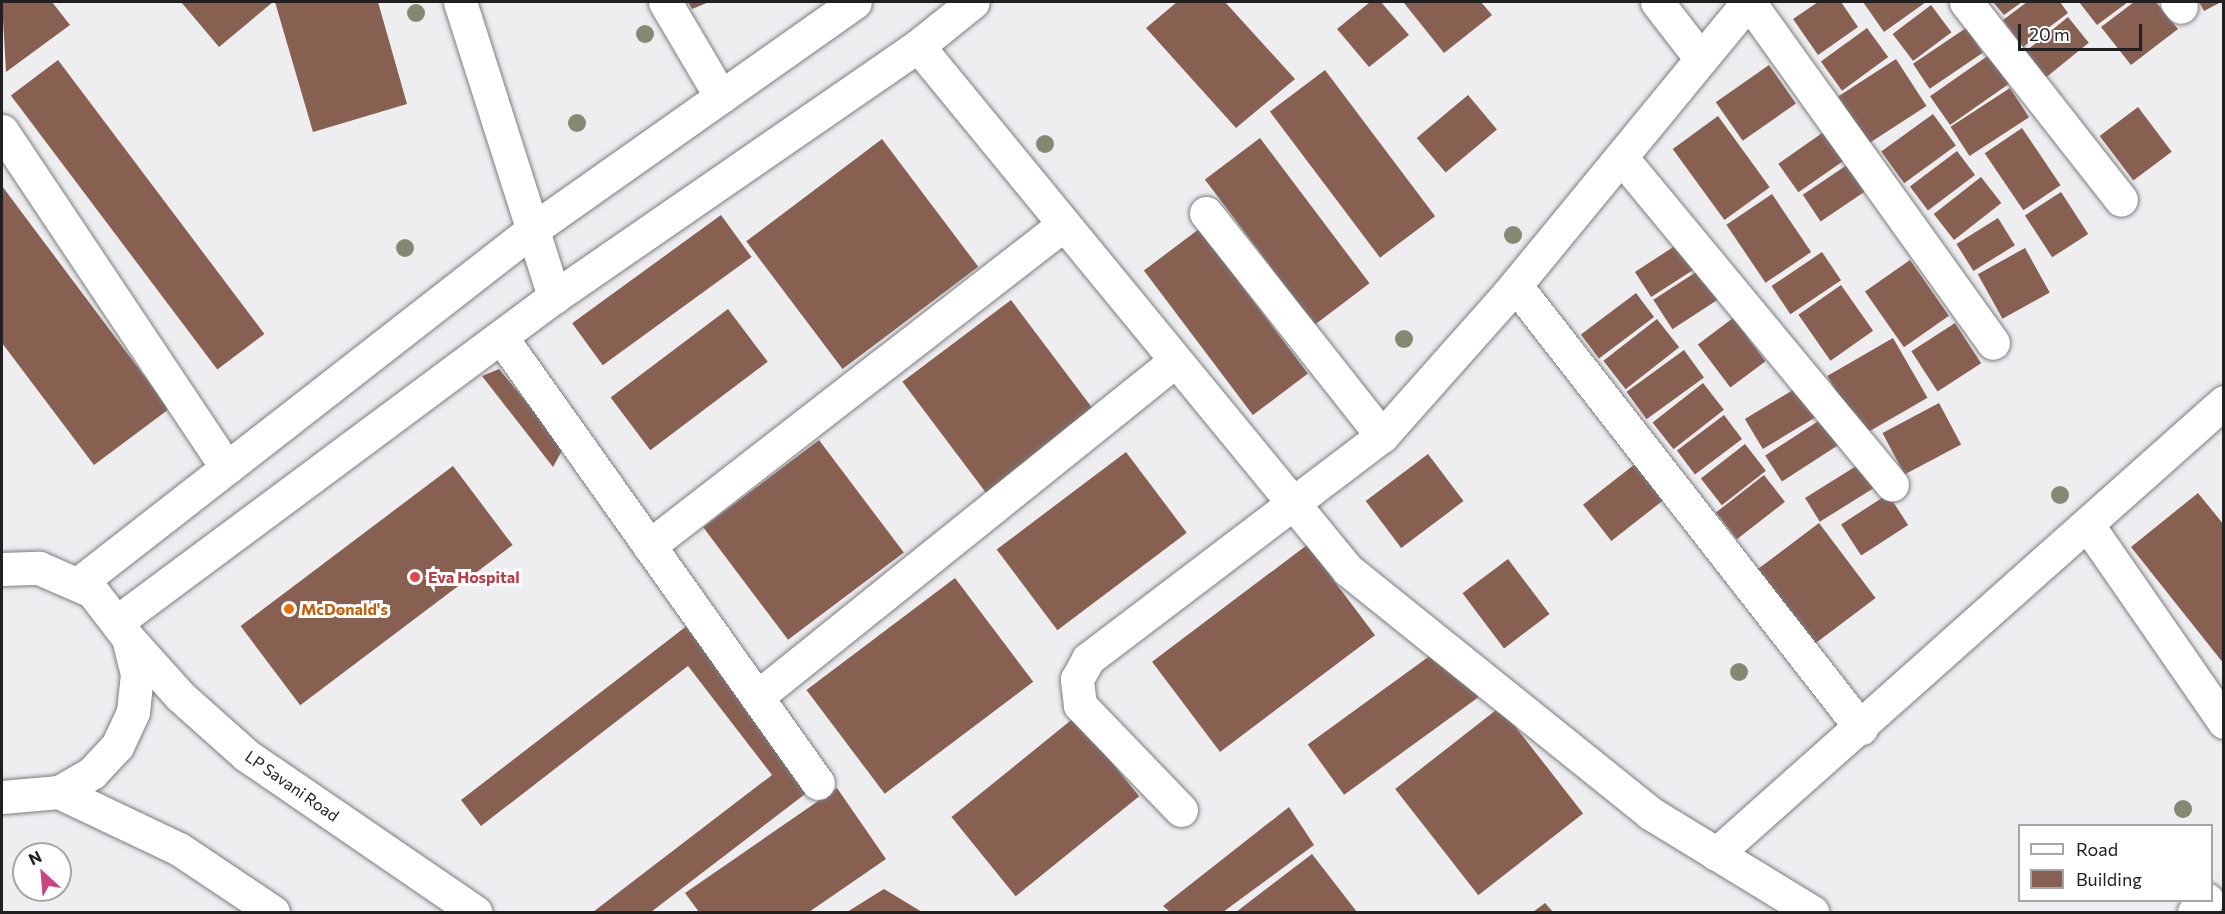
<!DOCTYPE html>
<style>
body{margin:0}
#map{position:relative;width:2225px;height:914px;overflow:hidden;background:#eeeef1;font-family:Commissioner,sans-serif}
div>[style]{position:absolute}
.building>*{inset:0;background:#876052;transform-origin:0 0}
.roads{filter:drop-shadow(0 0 2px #7d7d80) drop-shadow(0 0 2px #7d7d80)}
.minor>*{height:33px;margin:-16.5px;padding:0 16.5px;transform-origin:16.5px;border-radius:16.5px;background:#fff}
.major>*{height:33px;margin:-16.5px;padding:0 16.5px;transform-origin:16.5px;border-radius:16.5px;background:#fff}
.trees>*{width:18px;height:18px;margin:-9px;border-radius:50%;background:#848a71}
.dots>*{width:16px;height:16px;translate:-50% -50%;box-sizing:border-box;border:3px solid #fff;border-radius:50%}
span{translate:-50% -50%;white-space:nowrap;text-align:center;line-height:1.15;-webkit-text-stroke:6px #fff;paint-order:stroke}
.health-label{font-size:16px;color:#be3a42;font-weight:700}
.left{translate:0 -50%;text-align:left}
.food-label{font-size:16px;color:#c56008;font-weight:700}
.street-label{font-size:16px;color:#202021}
.frame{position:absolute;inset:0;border:3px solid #202021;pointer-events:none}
.legend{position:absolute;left:2018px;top:824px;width:195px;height:78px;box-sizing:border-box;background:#fff;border:2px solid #a6a6a6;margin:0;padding:8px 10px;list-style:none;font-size:18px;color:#202021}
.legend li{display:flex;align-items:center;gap:12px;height:30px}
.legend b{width:30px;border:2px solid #a6a6a6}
.north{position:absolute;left:12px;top:842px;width:60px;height:60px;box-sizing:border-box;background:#fff;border:2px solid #a6a6a6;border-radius:50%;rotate:334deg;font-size:16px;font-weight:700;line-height:24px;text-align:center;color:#202021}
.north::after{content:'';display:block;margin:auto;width:21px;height:27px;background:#c94485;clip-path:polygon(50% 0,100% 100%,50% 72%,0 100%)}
.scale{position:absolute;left:2018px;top:24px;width:124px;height:27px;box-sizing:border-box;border:3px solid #202021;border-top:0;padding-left:8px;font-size:18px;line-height:21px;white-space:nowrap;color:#202021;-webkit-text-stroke:4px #fff;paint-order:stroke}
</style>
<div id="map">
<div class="building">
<div style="clip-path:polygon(2px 2px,52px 2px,70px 25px,6px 72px)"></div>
<div style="clip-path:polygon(181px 2px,273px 2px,219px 47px)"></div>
<div style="clip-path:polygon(275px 2px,378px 2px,407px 104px,313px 132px)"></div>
<div style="clip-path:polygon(688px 2px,709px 2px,692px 9px)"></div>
<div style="clip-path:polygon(1177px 2px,1225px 2px,1295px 79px,1236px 128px,1146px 28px)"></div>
<div style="clip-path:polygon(1370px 2px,1381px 2px,1409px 35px,1369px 67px,1337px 29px)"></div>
<div style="clip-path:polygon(1481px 2px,1492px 15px,1444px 53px,1404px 3px)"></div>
<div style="clip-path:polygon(1818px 2px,1841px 2px,1858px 27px,1818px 55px,1793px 19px)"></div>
<div style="clip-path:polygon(1863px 2px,1926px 2px,1884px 32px)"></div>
<div style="clip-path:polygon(1993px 2px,2022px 2px,2004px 15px)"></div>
<div style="clip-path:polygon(2027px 2px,2060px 2px,2068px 13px,2023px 47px,2003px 20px)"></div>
<div style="clip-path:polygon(2079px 2px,2128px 2px,2097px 25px)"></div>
<div style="clip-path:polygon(2134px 2px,2156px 2px,2178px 29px,2131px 65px,2101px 27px)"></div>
<div style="clip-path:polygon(2199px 2px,2221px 2px,2204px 11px)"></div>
<div style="left:1931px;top:5px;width:34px;height:48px;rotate:53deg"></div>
<div style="left:2068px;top:17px;width:33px;height:58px;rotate:51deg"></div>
<div style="left:1867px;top:28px;width:36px;height:57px;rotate:54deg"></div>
<div style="left:1966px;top:28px;width:30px;height:64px;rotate:56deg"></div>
<div style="left:1989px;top:55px;width:35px;height:72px;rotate:55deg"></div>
<div style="left:1896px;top:59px;width:56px;height:69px;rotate:57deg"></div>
<div style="left:58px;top:60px;width:343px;height:59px;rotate:53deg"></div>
<div style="left:1769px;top:65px;width:47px;height:65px;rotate:55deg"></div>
<div style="left:1325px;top:70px;width:183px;height:69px;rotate:53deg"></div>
<div style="left:2010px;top:88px;width:35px;height:71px;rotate:57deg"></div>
<div style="left:1468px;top:95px;width:45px;height:67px;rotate:50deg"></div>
<div style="left:2138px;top:107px;width:56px;height:48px;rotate:53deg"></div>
<div style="left:1933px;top:114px;width:39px;height:64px;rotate:54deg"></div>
<div style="left:1718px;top:116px;width:88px;height:56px;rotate:54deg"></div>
<div style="left:2022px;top:128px;width:69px;height:45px;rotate:56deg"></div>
<div style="left:1825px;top:131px;width:35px;height:57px;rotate:55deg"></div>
<div style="left:1260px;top:138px;width:182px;height:69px;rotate:53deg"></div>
<div style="left:882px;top:139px;width:160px;height:170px;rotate:53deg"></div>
<div style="left:1957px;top:151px;width:30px;height:59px;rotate:53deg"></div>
<div style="left:1850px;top:163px;width:32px;height:57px;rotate:56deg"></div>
<div style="left:1981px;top:177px;width:33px;height:60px;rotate:52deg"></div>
<div style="clip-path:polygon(2px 186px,169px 409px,94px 465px,2px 343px)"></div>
<div style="left:2061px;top:192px;width:50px;height:43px;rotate:57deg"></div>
<div style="left:1772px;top:194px;width:70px;height:55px;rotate:56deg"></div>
<div style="left:721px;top:215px;width:52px;height:184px;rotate:54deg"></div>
<div style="left:1998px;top:218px;width:32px;height:49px;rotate:58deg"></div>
<div style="left:1199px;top:229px;width:181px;height:69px;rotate:53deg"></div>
<div style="left:1681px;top:242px;width:30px;height:55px;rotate:57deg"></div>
<div style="left:2025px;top:248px;width:51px;height:54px;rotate:61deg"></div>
<div style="left:1822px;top:252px;width:34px;height:61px;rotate:56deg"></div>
<div style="left:1910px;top:260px;width:68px;height:55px;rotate:55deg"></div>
<div style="left:1707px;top:265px;width:35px;height:64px;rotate:57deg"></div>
<div style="left:1841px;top:285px;width:56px;height:52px;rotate:55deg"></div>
<div style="left:1636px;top:293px;width:30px;height:69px;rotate:53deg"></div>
<div style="left:1011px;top:300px;width:142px;height:136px;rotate:53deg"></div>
<div style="left:728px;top:309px;width:66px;height:147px;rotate:53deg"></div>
<div style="left:1733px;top:318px;width:54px;height:44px;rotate:53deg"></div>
<div style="left:1657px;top:319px;width:36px;height:68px;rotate:52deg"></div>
<div style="left:1955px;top:323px;width:48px;height:52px;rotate:57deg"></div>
<div style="left:1893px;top:338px;width:69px;height:76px;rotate:60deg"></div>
<div style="left:1684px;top:350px;width:34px;height:71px;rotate:54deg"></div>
<div style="clip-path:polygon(499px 369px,564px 447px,553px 467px,482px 376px)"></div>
<div style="left:1703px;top:383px;width:34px;height:64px;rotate:52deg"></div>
<div style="left:1798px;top:387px;width:35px;height:62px;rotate:59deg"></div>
<div style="left:1939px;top:403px;width:47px;height:64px;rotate:62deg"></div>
<div style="left:1724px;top:415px;width:30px;height:59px;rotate:53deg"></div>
<div style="left:1823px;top:418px;width:31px;height:69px;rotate:57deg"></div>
<div style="left:819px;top:440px;width:141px;height:145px;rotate:53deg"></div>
<div style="left:1745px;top:444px;width:34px;height:56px;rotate:52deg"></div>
<div style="left:1126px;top:452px;width:101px;height:162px;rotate:53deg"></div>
<div style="left:1428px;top:454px;width:59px;height:78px;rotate:53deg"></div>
<div style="left:1861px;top:463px;width:28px;height:66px;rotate:58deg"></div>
<div style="left:1635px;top:464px;width:46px;height:66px;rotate:52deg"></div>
<div style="left:453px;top:466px;width:99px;height:266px;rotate:53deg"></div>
<div style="left:1764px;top:475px;width:34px;height:61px;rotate:52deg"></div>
<div style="clip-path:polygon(2198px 493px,2224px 525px,2224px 664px,2131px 547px)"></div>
<div style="left:1888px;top:494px;width:37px;height:56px;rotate:57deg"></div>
<div style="left:1819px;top:523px;width:94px;height:81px;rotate:53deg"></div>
<div style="left:1307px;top:545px;width:113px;height:194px;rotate:53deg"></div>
<div style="left:1508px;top:559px;width:69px;height:57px;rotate:53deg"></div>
<div style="left:955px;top:578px;width:130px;height:186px;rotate:53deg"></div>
<div style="clip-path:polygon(688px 625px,813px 788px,651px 912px,593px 912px,772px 775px,688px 666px,481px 826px,461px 800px)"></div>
<div style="left:1442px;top:647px;width:62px;height:166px;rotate:54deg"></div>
<div style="left:1500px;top:707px;width:135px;height:133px;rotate:52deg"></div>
<div style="left:1075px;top:717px;width:102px;height:159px;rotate:51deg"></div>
<div style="clip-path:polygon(837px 788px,886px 859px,809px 912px,699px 912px,685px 893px)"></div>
<div style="clip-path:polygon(1289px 807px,1314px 845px,1223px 912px,1170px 912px,1163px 906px)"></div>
<div style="clip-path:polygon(1312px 854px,1357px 912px,1236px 912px)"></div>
<div style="clip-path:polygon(884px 889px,922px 912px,847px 912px)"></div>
<div style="clip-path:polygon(1545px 903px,1553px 912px,1533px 912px)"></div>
</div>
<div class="roads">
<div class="minor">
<div style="left:460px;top:2px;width:310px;rotate:72.3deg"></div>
<div style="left:665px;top:2px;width:110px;rotate:59.5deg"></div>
<div style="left:1657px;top:2px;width:72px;rotate:52.3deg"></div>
<div style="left:1749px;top:2px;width:419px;rotate:54.4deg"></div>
<div style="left:1966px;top:2px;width:251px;rotate:51.9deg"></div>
<div style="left:2177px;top:2px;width:6px;rotate:51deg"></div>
<div style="left:918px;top:46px;width:678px;rotate:50.63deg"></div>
<div style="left:1348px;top:570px;width:388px;rotate:38.8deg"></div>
<div style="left:1650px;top:813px;width:190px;rotate:31.4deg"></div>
<div style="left:2px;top:131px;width:405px;rotate:56.3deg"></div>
<div style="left:1621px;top:157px;width:425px;rotate:50.4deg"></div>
<div style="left:1206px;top:213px;width:284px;rotate:51.7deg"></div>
<div style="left:1516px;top:286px;width:561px;rotate:52.03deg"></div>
<div style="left:501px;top:337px;width:547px;rotate:54.6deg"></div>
<div style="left:2087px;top:524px;width:241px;rotate:55.3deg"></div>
<div style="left:649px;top:546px;width:524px;rotate:-37.79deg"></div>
<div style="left:79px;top:583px;width:574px;rotate:-37.93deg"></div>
<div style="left:532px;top:230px;width:395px;rotate:-35.2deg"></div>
<div style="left:118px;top:621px;width:543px;rotate:-36.62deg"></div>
<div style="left:554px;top:297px;width:442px;rotate:-34.6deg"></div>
<div style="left:918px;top:46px;width:70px;rotate:-38.7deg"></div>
<div style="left:757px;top:697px;width:536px;rotate:-38.79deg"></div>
<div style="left:1181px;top:810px;width:146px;rotate:-133.9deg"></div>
<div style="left:1080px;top:705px;width:26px;rotate:-97deg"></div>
<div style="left:1077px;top:679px;width:23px;rotate:-61deg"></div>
<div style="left:1088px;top:659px;width:369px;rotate:-37.2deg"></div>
<div style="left:1382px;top:436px;width:191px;rotate:-48.4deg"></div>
<div style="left:1509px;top:293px;width:377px;rotate:-50.6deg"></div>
<div style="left:1716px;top:854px;width:680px;rotate:-41.66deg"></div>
<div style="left:2194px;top:912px;width:18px;rotate:-43deg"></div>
</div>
<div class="major">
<div style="left:2px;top:569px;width:37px;rotate:-2deg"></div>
<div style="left:39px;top:568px;width:58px;rotate:23.5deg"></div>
<div style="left:92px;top:591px;width:59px;rotate:52.5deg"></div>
<div style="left:128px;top:638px;width:37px;rotate:76deg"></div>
<div style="left:137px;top:674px;width:38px;rotate:96deg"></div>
<div style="left:133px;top:712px;width:38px;rotate:115deg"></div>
<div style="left:117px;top:746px;width:37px;rotate:133deg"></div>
<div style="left:92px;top:773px;width:38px;rotate:150deg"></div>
<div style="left:59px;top:792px;width:57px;rotate:175deg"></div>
<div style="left:128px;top:638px;width:78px;rotate:48.1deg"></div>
<div style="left:180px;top:696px;width:89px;rotate:41.8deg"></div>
<div style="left:246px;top:755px;width:278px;rotate:34.4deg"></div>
<div style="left:59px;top:792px;width:133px;rotate:25.4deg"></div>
<div style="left:179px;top:849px;width:113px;rotate:33.8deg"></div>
</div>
</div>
<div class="trees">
<div style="left:416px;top:13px"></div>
<div style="left:645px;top:34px"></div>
<div style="left:577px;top:123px"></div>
<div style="left:1045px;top:144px"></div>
<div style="left:1513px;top:235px"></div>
<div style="left:405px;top:248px"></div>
<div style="left:1404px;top:339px"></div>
<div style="left:2060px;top:495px"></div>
<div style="left:1739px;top:672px"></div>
<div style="left:2183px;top:809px"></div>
</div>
<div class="dots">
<div style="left:415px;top:577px;background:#e0444e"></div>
<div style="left:289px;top:609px;background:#e8710a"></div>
</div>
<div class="health-label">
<span class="left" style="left:428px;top:577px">Eva Hospital</span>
</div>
<div class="food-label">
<span class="left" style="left:301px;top:609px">McDonald's</span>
</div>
<div class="street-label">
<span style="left:292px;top:786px;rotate:35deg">LP Savani Road</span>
</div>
<div class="frame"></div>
<ul class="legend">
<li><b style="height:8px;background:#fff"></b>Road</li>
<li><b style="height:16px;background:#876052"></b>Building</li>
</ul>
<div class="north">N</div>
<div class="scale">20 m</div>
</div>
